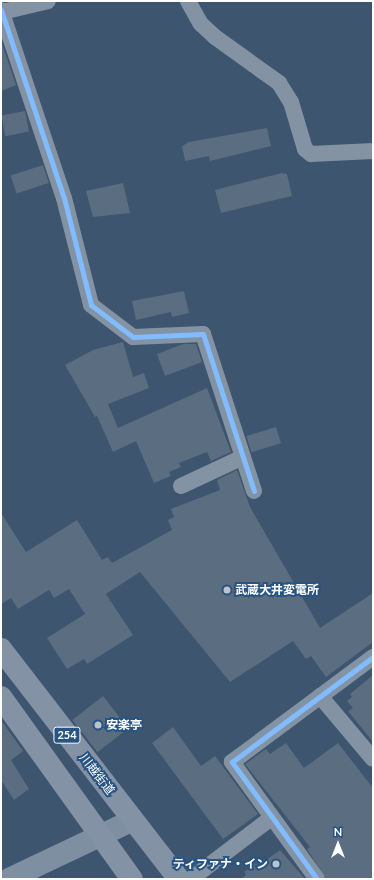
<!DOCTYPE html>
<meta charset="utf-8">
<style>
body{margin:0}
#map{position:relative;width:374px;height:880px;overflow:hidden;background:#3d556e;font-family:Lato,"Noto Sans JP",sans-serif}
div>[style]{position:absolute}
.building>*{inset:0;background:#5a6d81;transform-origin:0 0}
.street>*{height:16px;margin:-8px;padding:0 8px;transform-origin:8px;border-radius:8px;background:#8393a4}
.secondary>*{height:22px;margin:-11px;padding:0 11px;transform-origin:11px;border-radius:11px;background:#7e8fa1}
.highway>*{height:22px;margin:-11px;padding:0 11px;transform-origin:11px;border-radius:11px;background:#8392a4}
.cycleway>*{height:5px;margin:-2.5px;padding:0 2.5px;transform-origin:2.5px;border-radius:2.5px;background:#80bcff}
.dots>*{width:11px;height:11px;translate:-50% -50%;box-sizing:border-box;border:2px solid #285483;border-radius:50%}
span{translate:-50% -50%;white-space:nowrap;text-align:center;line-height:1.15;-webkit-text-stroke:4px #285483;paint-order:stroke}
.shield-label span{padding:1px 3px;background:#285483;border:1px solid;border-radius:3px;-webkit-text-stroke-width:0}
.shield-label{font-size:11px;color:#fff;font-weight:700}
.poi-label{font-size:12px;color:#fff;font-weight:700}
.left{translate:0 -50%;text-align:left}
.right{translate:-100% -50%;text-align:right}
.street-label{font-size:12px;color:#fff}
.frame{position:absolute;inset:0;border:2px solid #fff;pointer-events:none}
.north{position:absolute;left:318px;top:824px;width:40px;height:40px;-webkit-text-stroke:3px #285483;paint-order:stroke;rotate:0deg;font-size:11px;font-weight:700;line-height:16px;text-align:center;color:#fff}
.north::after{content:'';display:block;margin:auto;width:14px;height:18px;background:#fff;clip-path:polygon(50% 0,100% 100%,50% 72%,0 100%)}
</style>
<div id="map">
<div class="building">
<div style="clip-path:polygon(1px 41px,16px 85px,1px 91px)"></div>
<div style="left:25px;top:111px;width:21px;height:24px;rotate:79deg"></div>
<div style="clip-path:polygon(267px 128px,271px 146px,210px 161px,209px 156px,185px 161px,182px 146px,189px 142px)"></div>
<div style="left:43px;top:165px;width:19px;height:34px;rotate:72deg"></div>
<div style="clip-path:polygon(282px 173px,287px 174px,292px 196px,221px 213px,215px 190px)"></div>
<div style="clip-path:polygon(123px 183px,130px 213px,93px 217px,86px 191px)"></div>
<div style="clip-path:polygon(184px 291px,189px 313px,172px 317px,171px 312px,136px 320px,132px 301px)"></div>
<div style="clip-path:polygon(123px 342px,133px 377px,144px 373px,149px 388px,108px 404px,118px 428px,207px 388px,231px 452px,211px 461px,207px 452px,179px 463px,181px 467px,169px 472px,171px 476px,154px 483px,136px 441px,113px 452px,97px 416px,95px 417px,65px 365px,93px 350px)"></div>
<div style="clip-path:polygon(183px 344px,196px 344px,202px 362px,165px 376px,157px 354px)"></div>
<div style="left:276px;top:427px;width:17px;height:31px;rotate:73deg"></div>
<div style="clip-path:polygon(237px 470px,250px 507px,320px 628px,373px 593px,373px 642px,326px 677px,311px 656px,306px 659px,293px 641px,230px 682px,140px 572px,106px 594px,133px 635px,87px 664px,84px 659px,67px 669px,47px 638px,85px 614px,69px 589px,54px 598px,49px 590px,18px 609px,11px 598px,1px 604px,1px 513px,26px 552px,77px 520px,102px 560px,108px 557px,112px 563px,172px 530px,168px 520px,174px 517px,171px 509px,220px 490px,217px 480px)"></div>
<div style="clip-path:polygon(373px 675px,373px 742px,348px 711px,353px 708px,347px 701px,352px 697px,350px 694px)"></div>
<div style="left:103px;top:696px;width:41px;height:39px;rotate:52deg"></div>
<div style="clip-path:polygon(1px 720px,23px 751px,11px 760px,29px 789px,14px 800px,1px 780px)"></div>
<div style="clip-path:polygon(173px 727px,201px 766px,215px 756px,258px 814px,223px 839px,152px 743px)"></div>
<div style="clip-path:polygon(286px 743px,304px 768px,338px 743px,373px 788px,373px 879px,326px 879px,307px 849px,310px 847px,245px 764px,266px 749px,270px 754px)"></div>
<div style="clip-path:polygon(280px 850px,305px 879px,241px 879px,246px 875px,244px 872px,256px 863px,258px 866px)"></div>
</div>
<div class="street">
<div style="left:188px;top:1px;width:26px;rotate:61deg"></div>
<div style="left:201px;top:24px;width:19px;rotate:43deg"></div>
<div style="left:215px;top:37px;width:79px;rotate:35.7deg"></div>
<div style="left:279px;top:83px;width:22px;rotate:58deg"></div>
<div style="left:291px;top:102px;width:49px;rotate:73.4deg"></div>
<div style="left:305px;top:149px;width:8px;rotate:40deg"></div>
<div style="left:311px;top:154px;width:62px;rotate:-2.8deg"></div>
<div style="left:1px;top:10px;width:198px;rotate:71.5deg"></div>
<div style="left:64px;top:198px;width:110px;rotate:75.8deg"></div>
<div style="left:91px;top:305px;width:53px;rotate:37.3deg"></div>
<div style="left:133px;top:337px;width:70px;rotate:-2.5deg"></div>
<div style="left:203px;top:334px;width:165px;rotate:72deg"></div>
<div style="left:2px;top:12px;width:47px;rotate:-13.4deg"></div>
<div style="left:181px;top:486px;width:68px;rotate:-25.1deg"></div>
<div style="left:320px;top:696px;width:82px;rotate:49.9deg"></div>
<div style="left:191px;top:879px;width:101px;rotate:-37.3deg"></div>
<div style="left:317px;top:879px;width:145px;rotate:-126deg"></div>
<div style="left:232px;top:762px;width:176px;rotate:-36.7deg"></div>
</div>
<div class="secondary">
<div style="left:9px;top:879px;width:137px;rotate:-25.4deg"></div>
</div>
<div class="highway">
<div style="left:1px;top:649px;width:291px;rotate:52.3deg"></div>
<div style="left:1px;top:697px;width:224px;rotate:54.3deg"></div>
</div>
<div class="cycleway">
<div style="left:1px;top:10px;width:198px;rotate:71.5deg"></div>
<div style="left:64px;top:198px;width:110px;rotate:75.8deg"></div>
<div style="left:91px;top:305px;width:53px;rotate:37.3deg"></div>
<div style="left:133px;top:337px;width:70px;rotate:-2.5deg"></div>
<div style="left:203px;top:334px;width:165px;rotate:72deg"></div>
<div style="left:317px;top:879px;width:145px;rotate:-126deg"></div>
<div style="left:232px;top:762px;width:176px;rotate:-36.7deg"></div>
</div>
<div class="dots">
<div style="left:227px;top:590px;background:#bbc4cc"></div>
<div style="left:98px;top:725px;background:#bbc4cc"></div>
<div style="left:276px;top:864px;background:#bbc4cc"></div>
</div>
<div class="shield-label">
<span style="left:67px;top:735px">254</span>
</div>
<div class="poi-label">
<span class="left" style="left:235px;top:590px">武蔵大井変電所</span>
<span class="left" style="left:106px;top:725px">安楽亭</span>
<span class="right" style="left:268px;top:864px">ティファナ・イン</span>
</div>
<div class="street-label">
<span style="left:97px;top:774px;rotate:52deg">川越街道</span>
</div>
<div class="frame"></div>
<div class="north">N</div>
</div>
